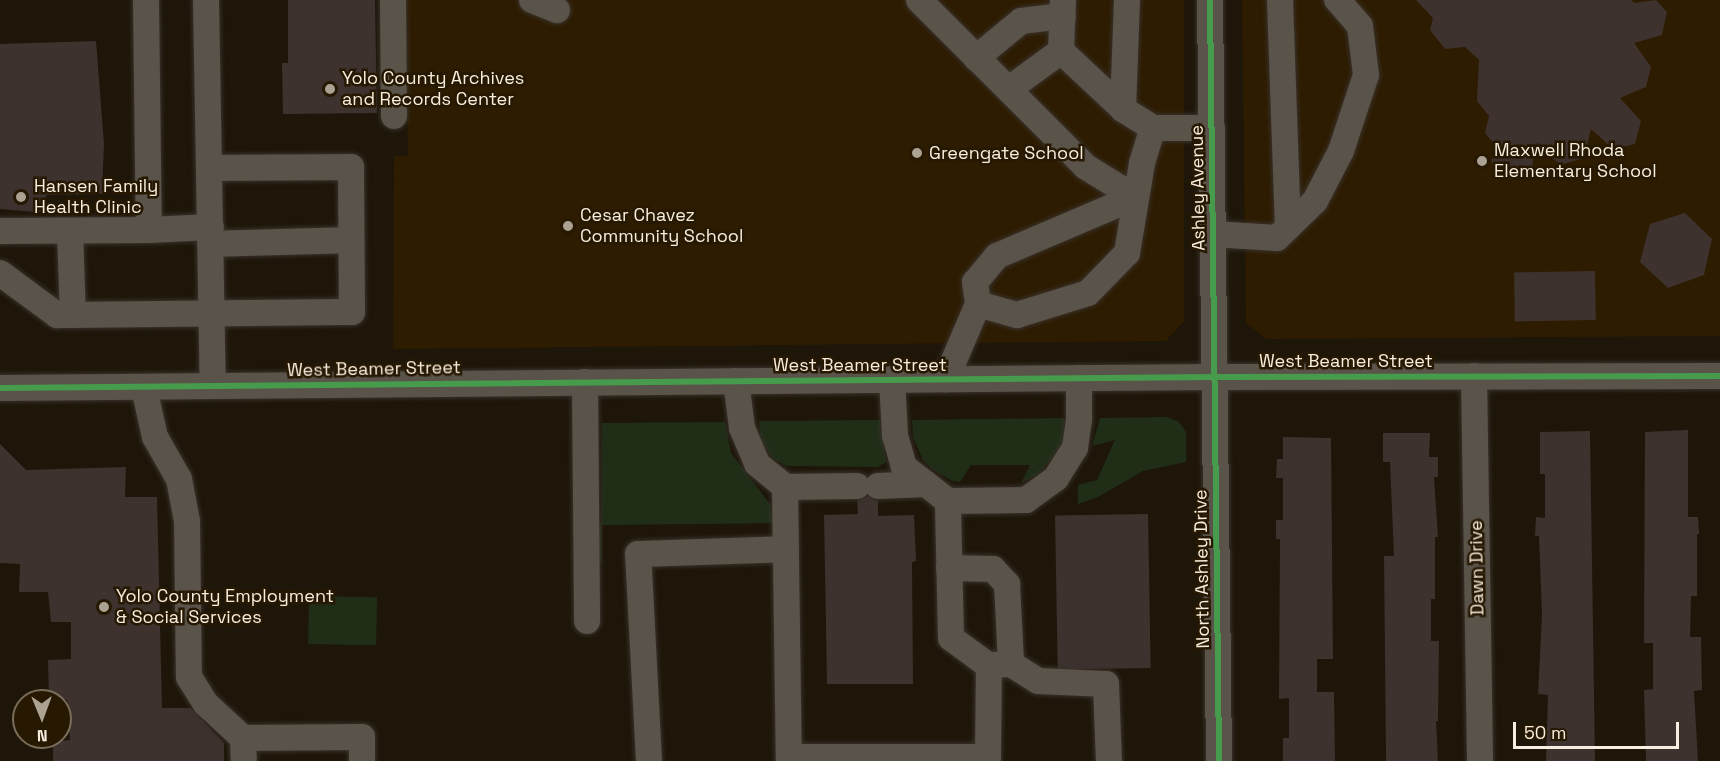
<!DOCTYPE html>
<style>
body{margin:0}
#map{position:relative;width:1720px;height:761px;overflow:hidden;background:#1e1609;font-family:"Space Grotesk",sans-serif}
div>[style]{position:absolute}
.built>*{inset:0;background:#2e1c01}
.green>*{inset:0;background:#202e18;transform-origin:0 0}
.building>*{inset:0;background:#3d322e;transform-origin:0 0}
.roads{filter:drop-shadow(0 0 2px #38312a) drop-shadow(0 0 2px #38312a)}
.minor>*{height:26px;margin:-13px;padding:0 13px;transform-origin:13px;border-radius:13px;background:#5a534a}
.cycleway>*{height:6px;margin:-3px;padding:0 3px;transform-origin:3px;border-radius:3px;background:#469c4c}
.dots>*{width:16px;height:16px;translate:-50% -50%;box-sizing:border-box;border:3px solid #261801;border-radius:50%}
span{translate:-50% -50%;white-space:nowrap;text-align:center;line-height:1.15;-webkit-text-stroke:5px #261801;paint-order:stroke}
.poi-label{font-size:18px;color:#f8eedf}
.left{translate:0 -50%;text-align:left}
.street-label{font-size:18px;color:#f8eedf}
.north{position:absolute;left:12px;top:689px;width:60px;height:60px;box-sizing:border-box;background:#261801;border:2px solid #7a6e5a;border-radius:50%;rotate:179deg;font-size:16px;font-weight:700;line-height:24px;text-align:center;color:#f8eedf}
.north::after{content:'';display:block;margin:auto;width:21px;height:27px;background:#aca294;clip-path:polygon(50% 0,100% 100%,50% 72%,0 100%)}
.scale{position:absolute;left:1513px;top:722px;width:166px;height:27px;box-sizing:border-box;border:3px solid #f8eedf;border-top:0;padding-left:8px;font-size:18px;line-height:21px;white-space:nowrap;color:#f8eedf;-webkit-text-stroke:4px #261801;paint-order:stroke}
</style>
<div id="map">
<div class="built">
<div style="clip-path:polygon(405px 0,1184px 0,1184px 321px,1166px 341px,393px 349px,394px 156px,408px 156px)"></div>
<div style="clip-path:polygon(1242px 0,1720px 0,1720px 336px,1266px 339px,1246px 323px)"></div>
</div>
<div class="green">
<div style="clip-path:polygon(1167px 417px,1179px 422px,1186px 432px,1186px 462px,1143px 471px,1098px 497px,1078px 504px,1078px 485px,1097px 480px,1115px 440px,1092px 446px,1100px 418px)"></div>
<div style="clip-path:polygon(1065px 418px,1064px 435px,1058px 452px,1038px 474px,1021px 483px,1030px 465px,971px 465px,960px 482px,952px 481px,932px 469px,923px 460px,913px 437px,912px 420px)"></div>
<div style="clip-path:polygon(880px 420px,886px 462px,878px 467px,787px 466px,772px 458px,760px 438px,759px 421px)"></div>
<div style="clip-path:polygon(725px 422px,731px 453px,770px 504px,775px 523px,602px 525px,602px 562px,597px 562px,598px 524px,601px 524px,602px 423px)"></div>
<div style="left:309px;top:596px;width:68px;height:48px;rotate:1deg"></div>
</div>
<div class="building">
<div style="clip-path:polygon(288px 0,375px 0,377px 113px,283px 114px,282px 63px,288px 63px)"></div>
<div style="clip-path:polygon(1416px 0,1631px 0,1635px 3px,1656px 0,1667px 12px,1662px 35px,1634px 43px,1651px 67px,1646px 87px,1620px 98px,1641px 121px,1635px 144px,1613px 149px,1591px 129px,1584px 158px,1560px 165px,1537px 142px,1531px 171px,1509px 179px,1491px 162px,1496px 146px,1485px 133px,1489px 116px,1477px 101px,1479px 60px,1465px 47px,1445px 49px,1430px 30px,1433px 18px)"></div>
<div style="clip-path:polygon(96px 41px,104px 144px,102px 194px,46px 195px,46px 213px,0 209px,0 44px)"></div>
<div style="clip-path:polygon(1685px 213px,1712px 239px,1704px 275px,1668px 288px,1640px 262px,1650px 224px)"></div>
<div style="left:1595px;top:271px;width:49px;height:81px;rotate:89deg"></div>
<div style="clip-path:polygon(1688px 430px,1688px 517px,1698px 517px,1699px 534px,1697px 534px,1697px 596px,1691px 596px,1690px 637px,1701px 637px,1702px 690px,1694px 691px,1698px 761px,1646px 761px,1644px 690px,1653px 689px,1653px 643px,1644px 643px,1645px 432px)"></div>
<div style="clip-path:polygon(1590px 431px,1595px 761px,1546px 761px,1548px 695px,1538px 694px,1542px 615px,1539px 536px,1535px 536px,1536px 517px,1545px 518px,1545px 474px,1540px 474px,1540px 432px)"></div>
<div style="clip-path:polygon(1383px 433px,1430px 433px,1429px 457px,1438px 457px,1438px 477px,1434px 477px,1438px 537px,1435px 537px,1435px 599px,1431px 599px,1431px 641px,1439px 641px,1438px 721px,1436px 721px,1438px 761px,1386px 761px,1384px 556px,1394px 556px,1390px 462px,1383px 462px)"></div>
<div style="clip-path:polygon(1283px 437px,1331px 438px,1333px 659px,1317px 659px,1317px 692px,1334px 692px,1335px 761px,1283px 761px,1283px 738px,1289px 738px,1289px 698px,1279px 699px,1280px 539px,1276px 539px,1276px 520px,1283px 520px,1283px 478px,1276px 478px,1277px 459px,1283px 459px)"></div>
<div style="clip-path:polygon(0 444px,26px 470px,126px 467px,125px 497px,157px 497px,162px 708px,191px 708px,224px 743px,224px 761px,53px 761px,53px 742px,70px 740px,67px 700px,49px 699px,48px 660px,71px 659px,71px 622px,51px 622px,48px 592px,19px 592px,20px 564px,0 563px)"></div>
<div style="clip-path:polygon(867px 496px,878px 501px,878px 516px,914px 515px,916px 561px,912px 562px,913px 684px,827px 684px,824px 515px,858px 514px,857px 501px)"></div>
<div style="left:1148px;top:514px;width:154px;height:93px;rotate:89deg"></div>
</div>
<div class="roads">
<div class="minor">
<div style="left:146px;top:0;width:230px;rotate:89.3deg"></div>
<div style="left:149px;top:230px;width:62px;rotate:-2.8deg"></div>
<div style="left:206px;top:0;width:386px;rotate:89deg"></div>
<div style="left:393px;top:0;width:116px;rotate:89.5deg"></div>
<div style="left:532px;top:0;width:27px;rotate:22deg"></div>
<div style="left:919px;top:0;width:236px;rotate:45deg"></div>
<div style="left:1086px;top:167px;width:57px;rotate:31.5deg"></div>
<div style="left:1135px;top:197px;width:150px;rotate:156.9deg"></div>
<div style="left:997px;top:256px;width:34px;rotate:130deg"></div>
<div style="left:975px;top:282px;width:22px;rotate:82deg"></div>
<div style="left:978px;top:304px;width:82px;rotate:113.1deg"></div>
<div style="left:1063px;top:0;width:51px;rotate:92.2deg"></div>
<div style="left:1061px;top:51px;width:85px;rotate:43.1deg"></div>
<div style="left:1210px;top:0;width:761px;rotate:89.32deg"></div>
<div style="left:1280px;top:0;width:227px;rotate:88deg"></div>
<div style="left:976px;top:58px;width:58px;rotate:-39.4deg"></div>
<div style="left:1021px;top:21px;width:42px;rotate:-6.8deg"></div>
<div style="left:1009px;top:89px;width:64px;rotate:-36.2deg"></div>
<div style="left:1153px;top:128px;width:59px"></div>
<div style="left:0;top:231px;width:149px;rotate:-0.4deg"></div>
<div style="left:70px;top:231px;width:84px;rotate:88deg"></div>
<div style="left:1213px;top:234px;width:64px;rotate:3.6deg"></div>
<div style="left:1277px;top:238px;width:53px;rotate:-44.2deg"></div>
<div style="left:1315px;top:201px;width:56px;rotate:-62.5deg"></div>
<div style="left:1341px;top:151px;width:80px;rotate:-71.8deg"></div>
<div style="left:1366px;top:75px;width:49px;rotate:-97deg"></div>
<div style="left:1360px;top:26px;width:35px;rotate:-131deg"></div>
<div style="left:211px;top:244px;width:140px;rotate:-1.6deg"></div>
<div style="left:0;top:273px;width:71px;rotate:36.4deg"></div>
<div style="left:57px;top:315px;width:295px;rotate:-0.6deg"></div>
<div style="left:352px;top:312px;width:145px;rotate:-90.4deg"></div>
<div style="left:351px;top:167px;width:142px;rotate:179.6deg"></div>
<div style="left:978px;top:304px;width:41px;rotate:15.8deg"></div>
<div style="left:1017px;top:315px;width:74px;rotate:-17.2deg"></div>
<div style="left:1088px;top:293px;width:56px;rotate:-45.7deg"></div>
<div style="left:1127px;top:253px;width:91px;rotate:-80.5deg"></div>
<div style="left:1142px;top:163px;width:37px;rotate:-73deg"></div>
<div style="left:1153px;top:128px;width:36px;rotate:-148deg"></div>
<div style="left:1123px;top:109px;width:109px;rotate:-87.9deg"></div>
<div style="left:1474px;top:376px;width:385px;rotate:89.1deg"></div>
<div style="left:736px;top:381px;width:47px;rotate:82.7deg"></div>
<div style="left:742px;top:428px;width:39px;rotate:67deg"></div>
<div style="left:757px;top:464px;width:36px;rotate:39deg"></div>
<div style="left:785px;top:487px;width:274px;rotate:89.2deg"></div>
<div style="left:585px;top:382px;width:239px;rotate:89.5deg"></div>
<div style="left:0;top:388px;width:1215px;rotate:-0.52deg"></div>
<div style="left:1215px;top:377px;width:505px;rotate:-0.11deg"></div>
<div style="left:144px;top:388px;width:50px;rotate:77.3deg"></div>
<div style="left:155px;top:437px;width:48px;rotate:60.3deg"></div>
<div style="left:179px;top:479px;width:43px;rotate:79.2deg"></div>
<div style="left:187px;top:521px;width:156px;rotate:89.3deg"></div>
<div style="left:189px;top:677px;width:32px;rotate:58deg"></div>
<div style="left:206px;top:704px;width:50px;rotate:42.6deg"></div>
<div style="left:243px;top:738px;width:23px;rotate:88deg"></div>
<div style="left:878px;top:486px;width:48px;rotate:-2.4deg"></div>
<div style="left:785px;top:487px;width:72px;rotate:-0.8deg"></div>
<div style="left:948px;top:501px;width:78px;rotate:-0.7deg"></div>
<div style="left:1026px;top:500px;width:37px;rotate:-36deg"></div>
<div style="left:1056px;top:478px;width:36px;rotate:-58deg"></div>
<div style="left:1075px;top:448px;width:28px;rotate:-82deg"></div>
<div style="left:1079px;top:420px;width:42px;rotate:-90deg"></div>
<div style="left:949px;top:568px;width:44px;rotate:1.3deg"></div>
<div style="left:993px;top:569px;width:21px;rotate:47deg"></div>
<div style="left:1007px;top:584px;width:80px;rotate:87.1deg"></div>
<div style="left:1011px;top:664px;width:17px;rotate:177deg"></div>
<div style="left:1011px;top:664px;width:32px;rotate:32deg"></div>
<div style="left:1038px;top:681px;width:68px;rotate:2.5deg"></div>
<div style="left:1106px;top:684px;width:77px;rotate:87.8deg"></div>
<div style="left:243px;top:738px;width:119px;rotate:-0.5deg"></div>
<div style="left:362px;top:737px;width:24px;rotate:90deg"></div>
<div style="left:790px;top:757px;width:198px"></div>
<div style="left:988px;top:757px;width:91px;rotate:-89.4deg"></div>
<div style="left:989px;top:666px;width:47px;rotate:-143.6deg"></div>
<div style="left:951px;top:638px;width:137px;rotate:-91.3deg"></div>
<div style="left:948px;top:501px;width:56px;rotate:-142.3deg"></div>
<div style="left:904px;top:467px;width:33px;rotate:-106deg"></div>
<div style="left:895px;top:435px;width:56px;rotate:-93.1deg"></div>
<div style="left:649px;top:761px;width:207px;rotate:-93deg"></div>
<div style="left:638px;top:554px;width:148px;rotate:-1.9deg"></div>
</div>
</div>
<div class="cycleway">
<div style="left:1210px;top:0;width:761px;rotate:89.32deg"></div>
<div style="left:0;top:388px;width:1215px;rotate:-0.52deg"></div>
<div style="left:1215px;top:377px;width:505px;rotate:-0.11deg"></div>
</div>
<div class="dots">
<div style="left:330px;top:89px;background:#aca294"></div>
<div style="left:917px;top:153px;background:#aca294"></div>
<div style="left:1482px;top:161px;background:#aca294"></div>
<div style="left:21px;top:197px;background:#aca294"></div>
<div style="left:568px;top:226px;background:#aca294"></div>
<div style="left:104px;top:607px;background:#aca294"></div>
</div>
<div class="poi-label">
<span class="left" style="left:342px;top:89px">Yolo County Archives<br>and Records Center</span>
<span class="left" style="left:1494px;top:161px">Maxwell Rhoda<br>Elementary School</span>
<span class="left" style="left:929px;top:153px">Greengate School</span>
<span class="left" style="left:34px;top:197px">Hansen Family<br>Health Clinic</span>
<span class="left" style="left:580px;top:226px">Cesar Chavez<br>Community School</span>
<span class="left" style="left:116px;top:607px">Yolo County Employment<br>&amp; Social Services</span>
</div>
<div class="street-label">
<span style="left:1198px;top:188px;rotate:-91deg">Ashley Avenue</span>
<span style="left:1346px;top:361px">West Beamer Street</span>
<span style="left:860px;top:365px">West Beamer Street</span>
<span style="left:374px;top:369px;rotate:-1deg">West Beamer Street</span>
<span style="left:1477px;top:568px;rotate:-91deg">Dawn Drive</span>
<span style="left:1202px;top:569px;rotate:-91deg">North Ashley Drive</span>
</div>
<div class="north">N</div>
<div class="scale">50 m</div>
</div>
